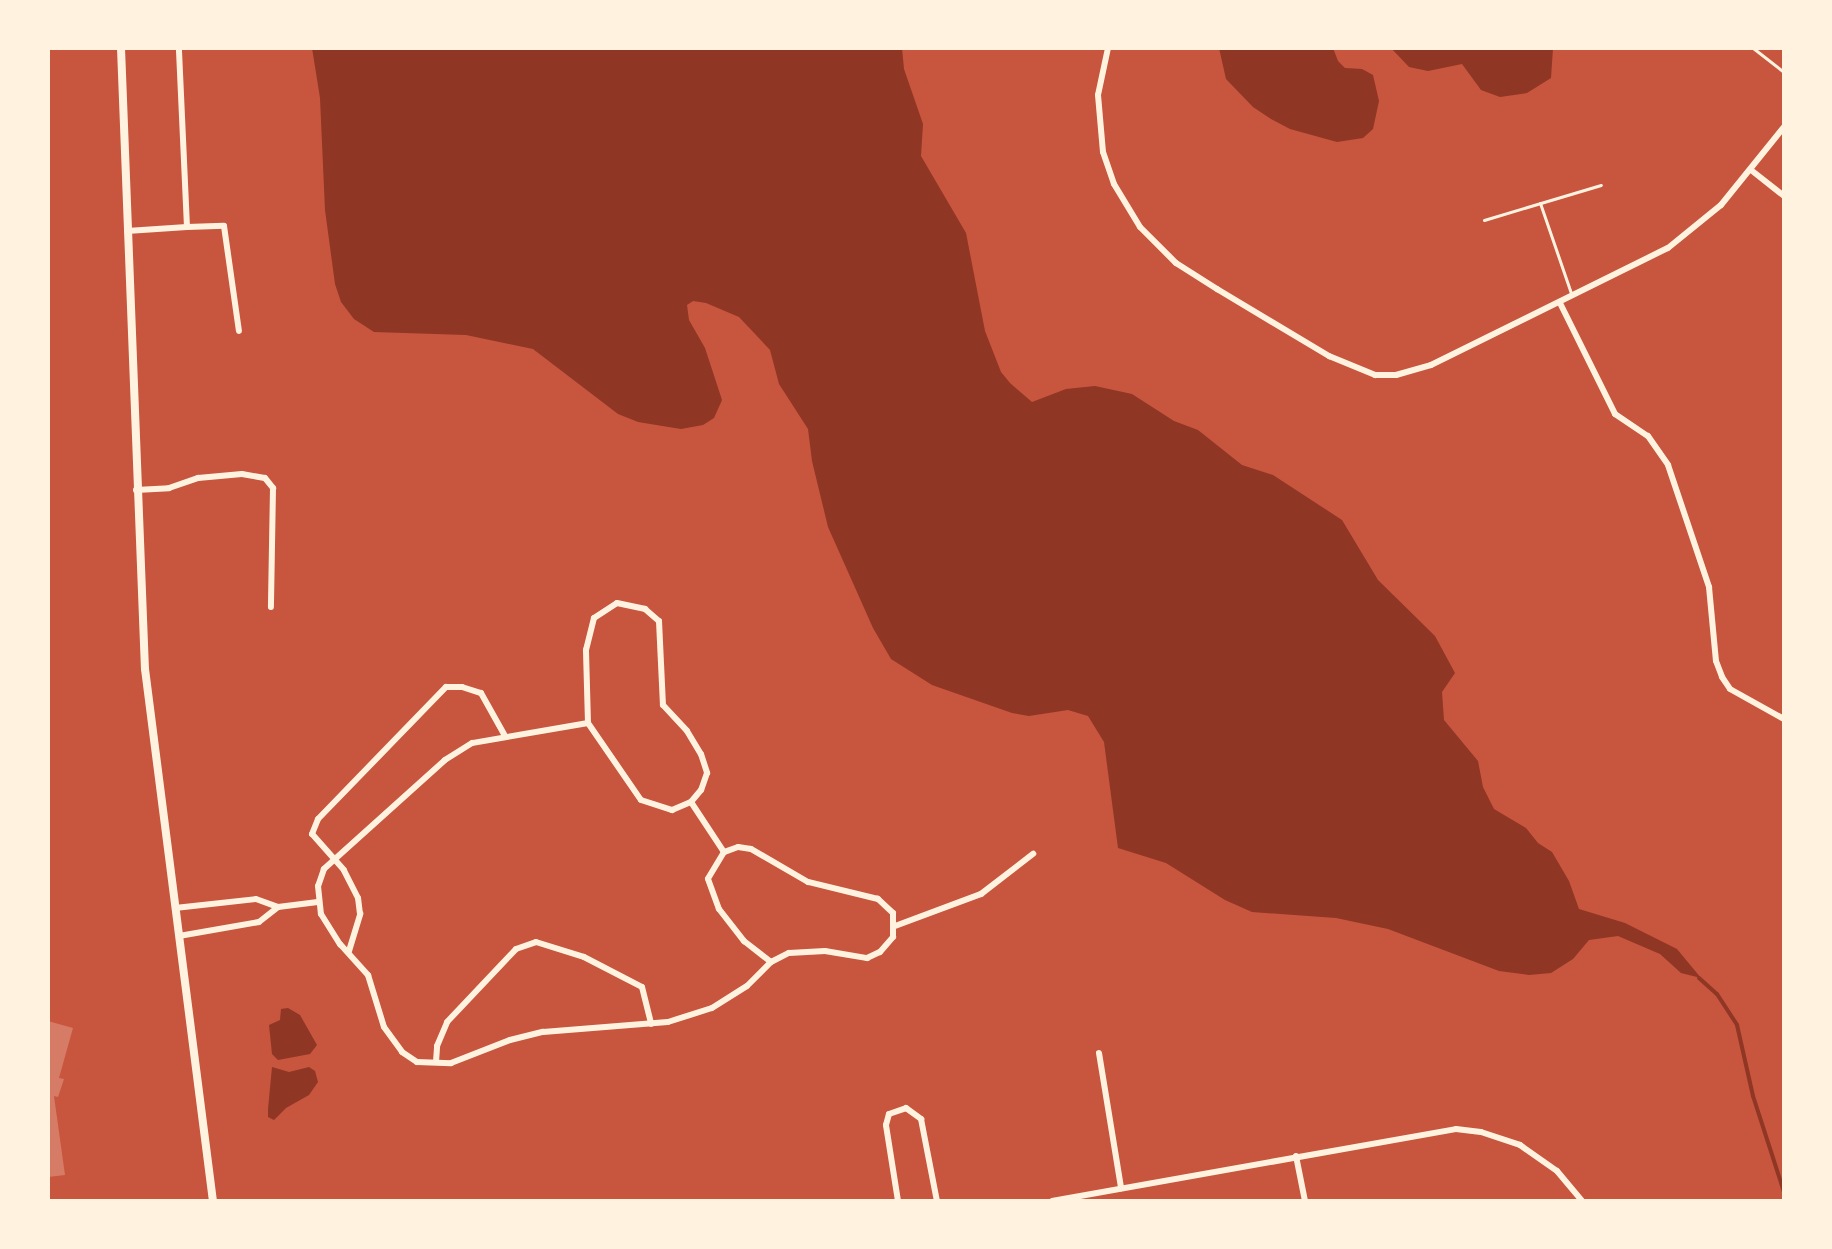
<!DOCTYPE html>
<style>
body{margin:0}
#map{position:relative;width:1832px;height:1249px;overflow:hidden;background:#c8553d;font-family:Quicksand,sans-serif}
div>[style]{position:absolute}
.water>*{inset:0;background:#8f3625}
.stream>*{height:4px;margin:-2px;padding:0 2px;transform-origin:2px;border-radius:2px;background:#8f3625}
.building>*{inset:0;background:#d67c66}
.service>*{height:3px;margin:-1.5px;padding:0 1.5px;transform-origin:1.5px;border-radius:1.5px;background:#fff3e0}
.minor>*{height:6px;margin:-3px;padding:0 3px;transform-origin:3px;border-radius:3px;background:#fff3e0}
.tertiary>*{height:8px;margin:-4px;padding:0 4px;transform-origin:4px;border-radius:4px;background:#fff3e0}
span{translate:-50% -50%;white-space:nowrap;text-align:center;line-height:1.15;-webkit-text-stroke:7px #fff3e0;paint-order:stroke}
.frame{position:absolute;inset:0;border:50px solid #fff3e0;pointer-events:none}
</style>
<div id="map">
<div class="water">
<div style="clip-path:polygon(312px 48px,902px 48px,904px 69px,923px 124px,921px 156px,966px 233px,985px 331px,1001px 372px,1010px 383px,1032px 402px,1066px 389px,1095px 386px,1132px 394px,1174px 421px,1198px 430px,1242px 465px,1273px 475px,1342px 520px,1378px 580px,1435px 636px,1455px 673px,1442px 692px,1444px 720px,1478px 761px,1483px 787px,1494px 809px,1526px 828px,1538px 843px,1552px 852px,1569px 881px,1579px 909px,1625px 923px,1677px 949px,1701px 978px,1681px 973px,1660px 954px,1618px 936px,1589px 940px,1573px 959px,1551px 973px,1529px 975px,1499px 971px,1388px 929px,1336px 918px,1252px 912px,1225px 900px,1166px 863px,1118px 848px,1104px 742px,1088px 716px,1068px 710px,1029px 716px,1012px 713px,932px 685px,891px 659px,873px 628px,828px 527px,812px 461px,808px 429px,779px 384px,770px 350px,739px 317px,706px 303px,693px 301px,687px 305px,689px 320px,705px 348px,722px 400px,714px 418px,703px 425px,681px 429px,638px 422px,618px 414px,533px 349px,466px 335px,374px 332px,354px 319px,341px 302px,335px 284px,325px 210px,320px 98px)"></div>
<div style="clip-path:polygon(1219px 48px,1333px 48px,1338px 61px,1345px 68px,1362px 69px,1373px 75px,1379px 101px,1373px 129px,1363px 138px,1337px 142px,1290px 129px,1271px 119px,1253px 107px,1226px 79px)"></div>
<div style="clip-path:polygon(1391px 48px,1553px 48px,1551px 78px,1527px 93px,1500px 97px,1481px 90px,1462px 64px,1428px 71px,1409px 67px)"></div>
<div style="clip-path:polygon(288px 1008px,300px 1015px,317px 1045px,310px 1054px,278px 1060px,272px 1054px,269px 1025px,280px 1020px,281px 1009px)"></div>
<div style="clip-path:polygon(272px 1067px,289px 1072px,309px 1067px,315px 1071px,318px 1082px,309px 1095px,286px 1108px,274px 1120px,268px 1117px,268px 1109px)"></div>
</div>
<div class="stream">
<div style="left:1699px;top:978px;width:24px;rotate:42deg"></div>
<div style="left:1717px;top:994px;width:37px;rotate:57deg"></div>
<div style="left:1737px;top:1025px;width:73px;rotate:77.3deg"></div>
<div style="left:1753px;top:1096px;width:101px;rotate:72.1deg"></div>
</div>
<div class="building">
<div style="clip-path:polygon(48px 1021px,73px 1028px,59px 1078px,64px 1079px,58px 1097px,54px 1096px,65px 1175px,48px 1177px)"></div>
</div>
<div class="service">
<div style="left:1753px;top:48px;width:39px;rotate:38deg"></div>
<div style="left:1540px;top:203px;width:98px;rotate:71deg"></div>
<div style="left:1484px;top:220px;width:122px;rotate:-16.7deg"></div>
</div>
<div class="minor">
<div style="left:1108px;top:48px;width:48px;rotate:102deg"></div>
<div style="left:1098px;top:95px;width:57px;rotate:85deg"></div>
<div style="left:1103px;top:152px;width:34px;rotate:71deg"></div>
<div style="left:1114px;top:184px;width:50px;rotate:58.8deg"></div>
<div style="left:1140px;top:227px;width:51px;rotate:45deg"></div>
<div style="left:1176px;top:263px;width:49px;rotate:32.4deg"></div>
<div style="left:1217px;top:289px;width:131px;rotate:30.9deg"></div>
<div style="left:1329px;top:356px;width:50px;rotate:22.4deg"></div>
<div style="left:1375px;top:375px;width:21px"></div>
<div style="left:1396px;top:375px;width:36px;rotate:-16deg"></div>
<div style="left:1431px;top:365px;width:264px;rotate:-26.3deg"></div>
<div style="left:1668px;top:248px;width:68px;rotate:-39.1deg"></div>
<div style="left:1721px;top:205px;width:100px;rotate:-51.1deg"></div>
<div style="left:1751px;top:170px;width:42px;rotate:38.2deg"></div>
<div style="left:187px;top:227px;width:37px;rotate:-2deg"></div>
<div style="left:224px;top:226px;width:106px;rotate:81.9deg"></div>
<div style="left:127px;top:231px;width:60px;rotate:-3.8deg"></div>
<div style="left:187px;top:227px;width:179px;rotate:-92.6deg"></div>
<div style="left:1560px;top:303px;width:124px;rotate:63.6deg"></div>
<div style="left:1615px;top:414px;width:40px;rotate:34deg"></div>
<div style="left:1648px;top:436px;width:35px;rotate:55deg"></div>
<div style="left:1668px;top:465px;width:129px;rotate:71.4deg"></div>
<div style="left:1709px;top:587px;width:74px;rotate:84.6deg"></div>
<div style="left:1716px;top:661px;width:17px;rotate:69deg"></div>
<div style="left:1722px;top:677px;width:14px;rotate:56deg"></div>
<div style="left:1730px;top:689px;width:62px;rotate:29.1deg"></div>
<div style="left:136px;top:490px;width:33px;rotate:-3deg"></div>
<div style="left:169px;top:488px;width:31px;rotate:-19deg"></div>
<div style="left:198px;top:478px;width:44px;rotate:-5.2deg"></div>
<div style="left:242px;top:474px;width:23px;rotate:10deg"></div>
<div style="left:265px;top:478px;width:13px;rotate:51deg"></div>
<div style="left:273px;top:488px;width:119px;rotate:91deg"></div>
<div style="left:588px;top:723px;width:118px;rotate:170.2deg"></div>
<div style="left:472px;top:743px;width:32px;rotate:148deg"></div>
<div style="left:445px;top:760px;width:163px;rotate:138deg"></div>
<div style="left:324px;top:869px;width:18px;rotate:109deg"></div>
<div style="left:318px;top:886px;width:28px;rotate:84deg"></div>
<div style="left:321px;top:914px;width:36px;rotate:58deg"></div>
<div style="left:340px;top:944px;width:42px;rotate:47.9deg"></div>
<div style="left:368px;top:975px;width:54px;rotate:72.9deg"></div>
<div style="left:384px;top:1027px;width:31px;rotate:54deg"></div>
<div style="left:402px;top:1052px;width:18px;rotate:34deg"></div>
<div style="left:417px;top:1062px;width:34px;rotate:2deg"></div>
<div style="left:451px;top:1063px;width:63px;rotate:-21.3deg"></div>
<div style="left:510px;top:1040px;width:34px;rotate:-14deg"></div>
<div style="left:543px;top:1032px;width:125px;rotate:-4.6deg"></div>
<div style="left:668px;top:1022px;width:46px;rotate:-17.7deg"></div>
<div style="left:712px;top:1008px;width:41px;rotate:-32.2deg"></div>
<div style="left:747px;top:986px;width:34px;rotate:-45deg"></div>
<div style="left:771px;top:962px;width:20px;rotate:-27deg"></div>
<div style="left:789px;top:953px;width:36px;rotate:-3deg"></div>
<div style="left:825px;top:951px;width:43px;rotate:9.5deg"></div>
<div style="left:867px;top:958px;width:14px;rotate:-25deg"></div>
<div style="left:880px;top:952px;width:20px;rotate:-49deg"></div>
<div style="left:893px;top:937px;width:24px;rotate:-90deg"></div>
<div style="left:893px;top:913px;width:21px;rotate:-137deg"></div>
<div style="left:878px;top:899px;width:72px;rotate:-166.3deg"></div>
<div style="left:808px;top:882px;width:66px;rotate:-149.9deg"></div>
<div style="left:751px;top:849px;width:13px;rotate:-171deg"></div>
<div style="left:738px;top:847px;width:15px;rotate:160deg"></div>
<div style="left:588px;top:723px;width:73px;rotate:-91.6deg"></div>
<div style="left:586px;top:650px;width:33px;rotate:-76deg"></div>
<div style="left:594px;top:618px;width:27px;rotate:-33deg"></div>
<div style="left:617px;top:603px;width:29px;rotate:12deg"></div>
<div style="left:645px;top:609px;width:18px;rotate:41deg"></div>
<div style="left:659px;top:621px;width:84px;rotate:87.3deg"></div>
<div style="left:663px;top:705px;width:35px;rotate:47deg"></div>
<div style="left:687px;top:731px;width:27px;rotate:59deg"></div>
<div style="left:701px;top:754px;width:20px;rotate:72deg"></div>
<div style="left:707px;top:773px;width:18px;rotate:109deg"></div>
<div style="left:701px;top:790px;width:16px;rotate:130deg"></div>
<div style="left:691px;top:802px;width:60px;rotate:56.6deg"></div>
<div style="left:588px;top:723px;width:93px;rotate:55.5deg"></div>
<div style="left:641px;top:800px;width:33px;rotate:18deg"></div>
<div style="left:672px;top:810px;width:21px;rotate:-23deg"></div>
<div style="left:724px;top:852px;width:31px;rotate:121deg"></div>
<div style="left:708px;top:879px;width:32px;rotate:70deg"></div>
<div style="left:719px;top:909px;width:41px;rotate:52deg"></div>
<div style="left:744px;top:941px;width:34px;rotate:38deg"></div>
<div style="left:175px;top:908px;width:81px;rotate:-6.3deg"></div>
<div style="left:256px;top:899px;width:23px;rotate:20deg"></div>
<div style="left:278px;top:907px;width:40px;rotate:-7.1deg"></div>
<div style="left:895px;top:926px;width:92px;rotate:-20.4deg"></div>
<div style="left:981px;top:894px;width:66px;rotate:-37.6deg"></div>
<div style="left:179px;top:936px;width:81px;rotate:-9.9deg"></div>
<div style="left:259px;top:922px;width:24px;rotate:-38deg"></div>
<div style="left:349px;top:951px;width:39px;rotate:-73deg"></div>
<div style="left:360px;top:914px;width:16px;rotate:-97deg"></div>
<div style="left:358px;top:898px;width:31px;rotate:-117deg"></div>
<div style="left:344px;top:870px;width:48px;rotate:-131.6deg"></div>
<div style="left:312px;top:834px;width:16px;rotate:-68deg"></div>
<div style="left:318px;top:819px;width:184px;rotate:-45.9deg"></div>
<div style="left:446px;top:687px;width:16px"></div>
<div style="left:462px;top:687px;width:20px;rotate:18deg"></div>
<div style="left:481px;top:693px;width:49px;rotate:60.8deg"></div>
<div style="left:1099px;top:1053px;width:137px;rotate:80.7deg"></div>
<div style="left:436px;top:1062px;width:16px;rotate:-86deg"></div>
<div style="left:437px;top:1046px;width:26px;rotate:-67deg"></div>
<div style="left:447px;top:1022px;width:100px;rotate:-46.6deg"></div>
<div style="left:516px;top:949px;width:21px;rotate:-19deg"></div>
<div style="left:536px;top:942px;width:50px;rotate:17.4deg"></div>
<div style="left:584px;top:957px;width:65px;rotate:27.3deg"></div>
<div style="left:642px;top:987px;width:38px;rotate:76deg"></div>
<div style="left:1296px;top:1156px;width:46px;rotate:78.7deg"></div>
<div style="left:898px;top:1201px;width:77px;rotate:-99deg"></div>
<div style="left:886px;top:1125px;width:11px;rotate:-75deg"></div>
<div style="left:889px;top:1114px;width:18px;rotate:-19deg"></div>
<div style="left:906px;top:1108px;width:19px;rotate:36deg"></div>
<div style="left:921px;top:1119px;width:84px;rotate:79deg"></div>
<div style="left:1052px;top:1201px;width:410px;rotate:-10.1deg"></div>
<div style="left:1456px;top:1129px;width:25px;rotate:7deg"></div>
<div style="left:1481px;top:1132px;width:41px;rotate:18.4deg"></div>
<div style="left:1520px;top:1145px;width:45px;rotate:35.1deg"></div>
<div style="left:1557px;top:1171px;width:39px;rotate:50deg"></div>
</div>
<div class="tertiary">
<div style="left:121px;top:48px;width:621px;rotate:87.79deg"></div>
<div style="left:145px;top:669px;width:536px;rotate:82.72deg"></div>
</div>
<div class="frame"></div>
</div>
